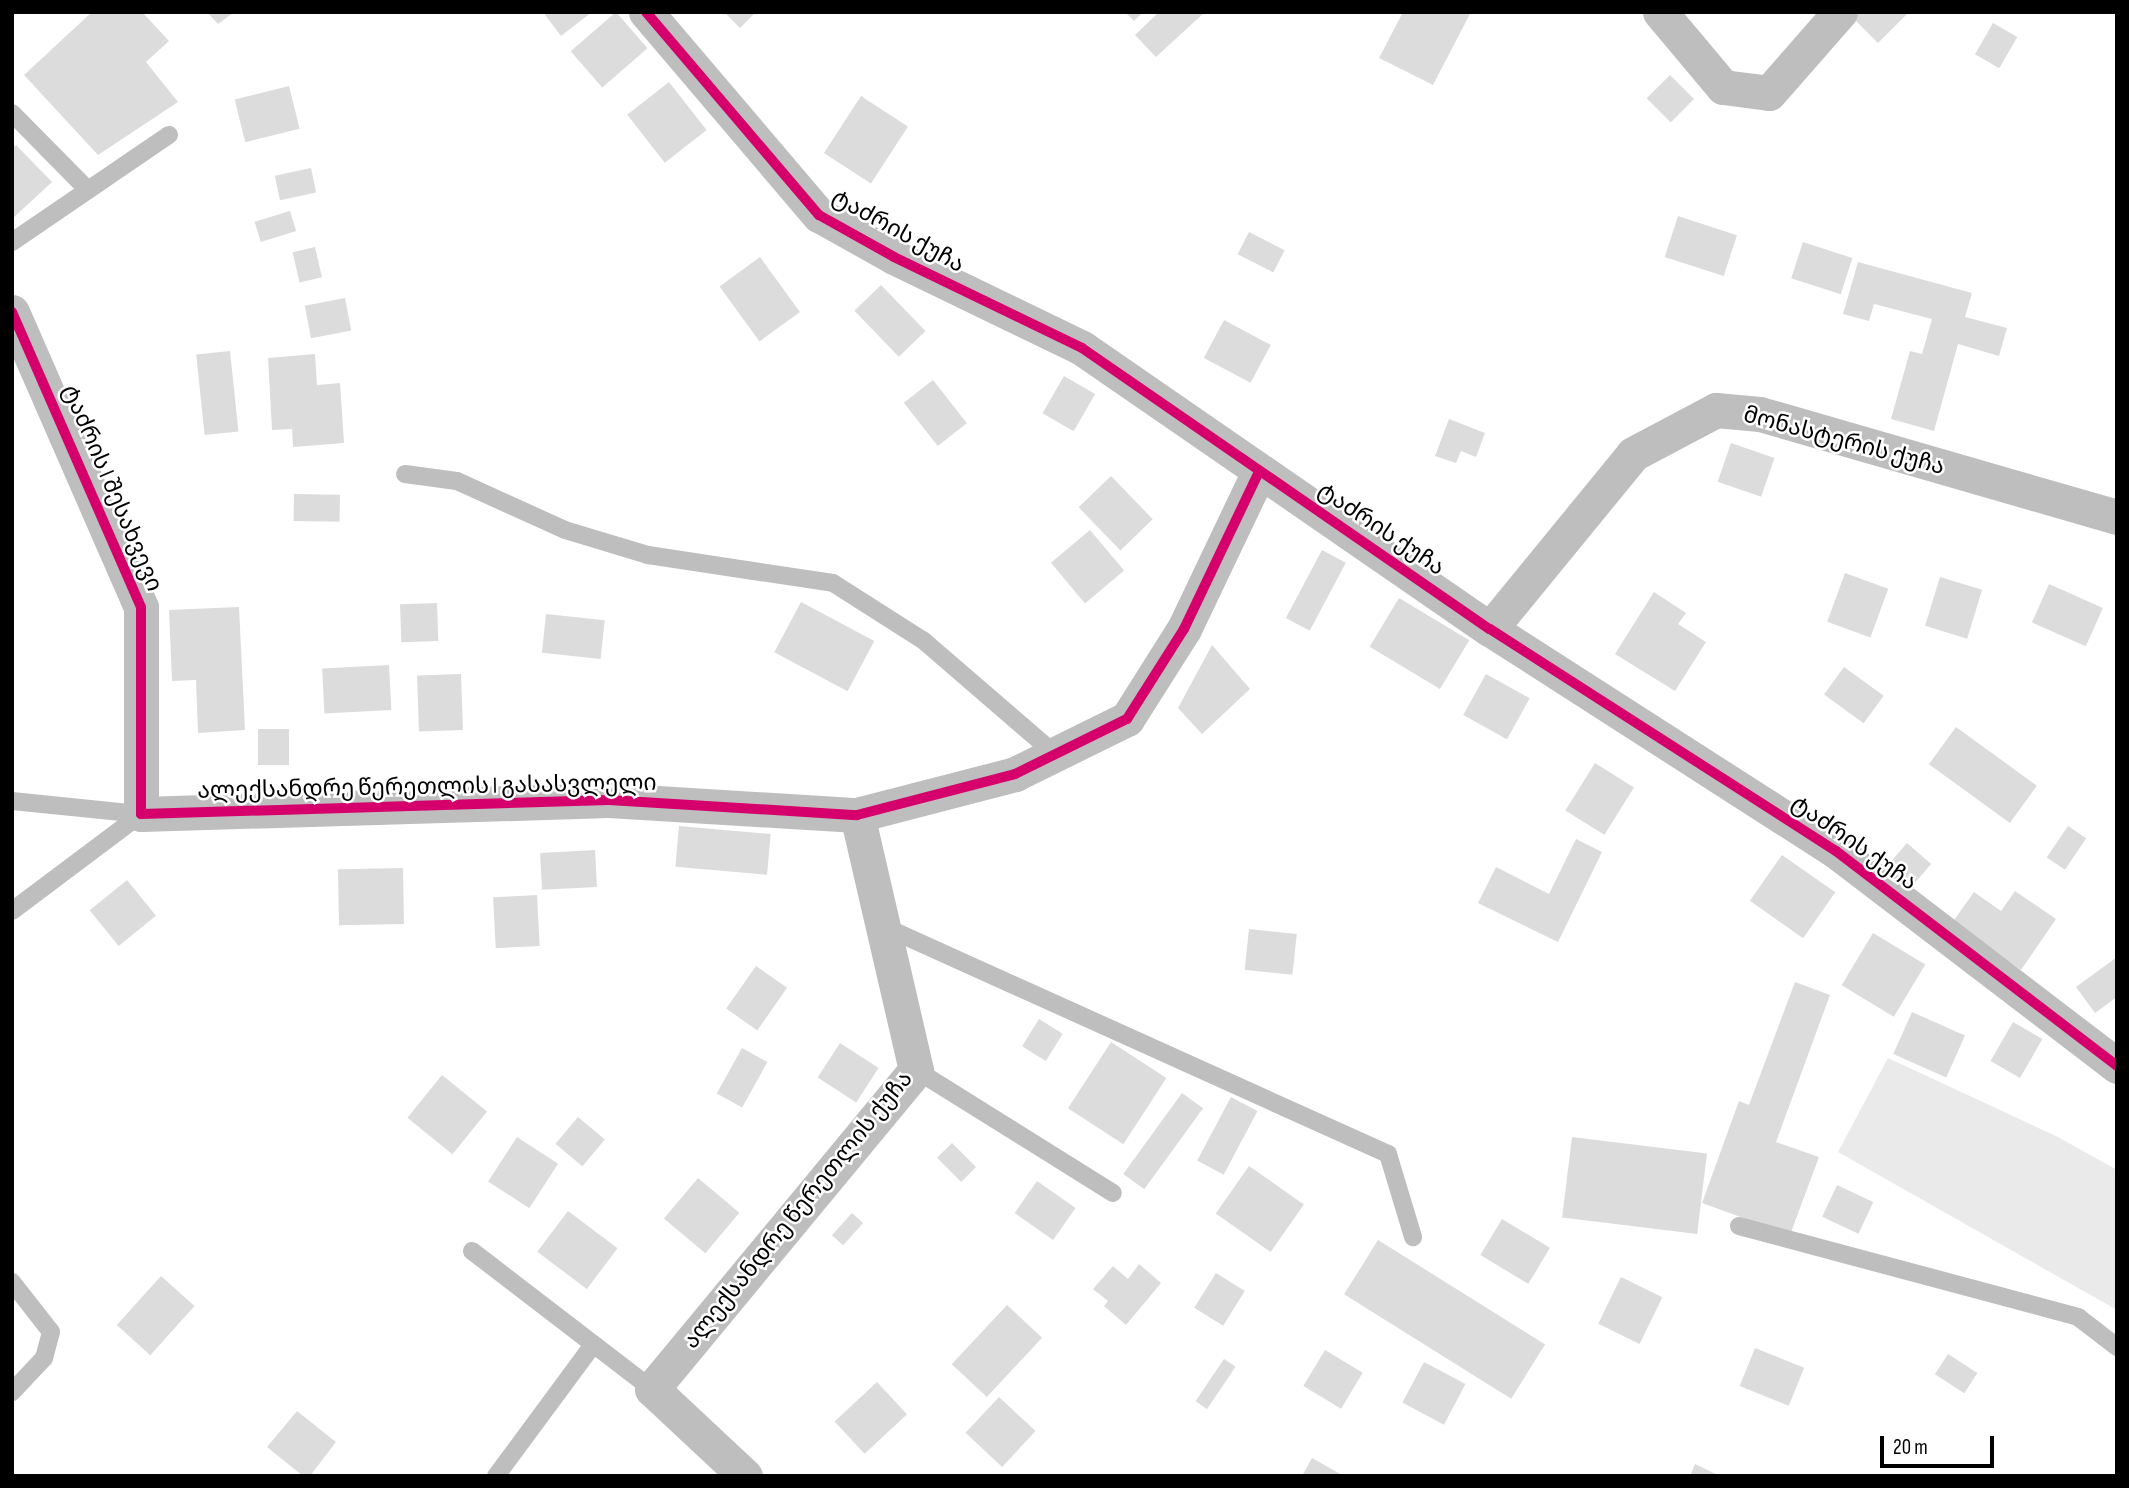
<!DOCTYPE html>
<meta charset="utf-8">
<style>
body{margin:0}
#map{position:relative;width:2129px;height:1488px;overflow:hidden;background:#fff;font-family:"Sofia Sans Condensed","Noto Sans Georgian",sans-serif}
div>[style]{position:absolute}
.green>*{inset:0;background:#eaeaea}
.building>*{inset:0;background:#dcdcdc;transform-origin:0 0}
.lane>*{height:18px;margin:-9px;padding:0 9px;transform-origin:9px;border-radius:9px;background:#bebebe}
.street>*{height:35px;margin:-17.5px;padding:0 17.5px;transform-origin:17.5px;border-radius:17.5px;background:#bebebe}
.cycleway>*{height:10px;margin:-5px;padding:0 5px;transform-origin:5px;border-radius:5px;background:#d6006c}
span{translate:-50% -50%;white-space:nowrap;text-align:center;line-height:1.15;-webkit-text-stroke:5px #fff;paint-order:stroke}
.street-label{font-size:23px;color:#000}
.frame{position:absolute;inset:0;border:14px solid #000;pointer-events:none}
.scale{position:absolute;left:1880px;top:1436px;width:114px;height:32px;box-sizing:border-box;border:4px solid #000;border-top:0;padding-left:9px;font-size:21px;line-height:24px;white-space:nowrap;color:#000;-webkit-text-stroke:5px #fff;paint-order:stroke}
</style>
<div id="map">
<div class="green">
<div style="clip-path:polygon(1888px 1058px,2058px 1137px,2117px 1170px,2117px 1310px,1838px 1152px)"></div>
</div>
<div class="building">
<div style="clip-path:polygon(92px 12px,142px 12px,169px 41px,146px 62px,178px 102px,98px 155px,24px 75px)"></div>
<div style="clip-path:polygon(207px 12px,234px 12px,218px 24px)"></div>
<div style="clip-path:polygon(543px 12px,592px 12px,561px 36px)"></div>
<div style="left:616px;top:12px;width:48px;height:60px;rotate:49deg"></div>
<div style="clip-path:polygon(724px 12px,756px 12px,740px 28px)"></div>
<div style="clip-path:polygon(1125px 12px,1143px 12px,1134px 21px)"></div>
<div style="clip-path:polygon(1159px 12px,1205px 12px,1156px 57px,1135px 35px)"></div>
<div style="clip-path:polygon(1403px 12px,1471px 12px,1433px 85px,1379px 58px)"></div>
<div style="clip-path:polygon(1856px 12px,1909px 12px,1878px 43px,1852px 17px)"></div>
<div style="left:1993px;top:23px;width:28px;height:36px;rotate:30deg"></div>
<div style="left:1670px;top:75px;width:34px;height:33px;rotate:45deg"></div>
<div style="left:669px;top:82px;width:61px;height:53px;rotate:52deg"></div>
<div style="left:289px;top:86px;width:44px;height:56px;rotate:76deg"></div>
<div style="left:861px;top:96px;width:56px;height:68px;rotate:33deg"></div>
<div style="clip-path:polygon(16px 145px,52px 182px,12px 219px,12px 148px)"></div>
<div style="left:311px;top:168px;width:25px;height:37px;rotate:78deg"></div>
<div style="left:290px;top:211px;width:21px;height:37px;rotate:73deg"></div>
<div style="left:1678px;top:216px;width:62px;height:43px;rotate:18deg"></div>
<div style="left:1249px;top:232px;width:40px;height:25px;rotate:27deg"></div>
<div style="left:1803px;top:242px;width:52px;height:38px;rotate:18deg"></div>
<div style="left:315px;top:247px;width:31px;height:23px;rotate:77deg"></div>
<div style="left:760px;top:257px;width:68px;height:50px;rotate:54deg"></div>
<div style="clip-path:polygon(1858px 262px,1972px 293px,1965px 317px,2007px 328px,1999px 356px,1958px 344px,1934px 431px,1891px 419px,1910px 351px,1922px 354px,1932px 319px,1874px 304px,1869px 321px,1843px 314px)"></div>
<div style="left:881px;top:285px;width:64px;height:37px;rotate:46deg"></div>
<div style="left:345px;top:298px;width:33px;height:41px;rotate:79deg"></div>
<div style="left:1224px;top:320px;width:53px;height:43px;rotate:28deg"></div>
<div style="left:230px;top:351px;width:81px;height:34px;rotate:84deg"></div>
<div style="clip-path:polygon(315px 354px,317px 385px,340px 383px,344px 443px,293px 447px,292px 429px,272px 430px,268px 358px)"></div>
<div style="left:1064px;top:376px;width:36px;height:43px;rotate:30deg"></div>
<div style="left:933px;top:380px;width:55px;height:37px;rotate:52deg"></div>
<div style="clip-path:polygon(1449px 419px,1485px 433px,1476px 457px,1461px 451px,1456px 463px,1435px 456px)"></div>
<div style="left:1731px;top:443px;width:46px;height:41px;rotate:19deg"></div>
<div style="left:1111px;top:476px;width:60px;height:45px;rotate:46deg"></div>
<div style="left:294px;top:494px;width:46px;height:27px;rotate:1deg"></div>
<div style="left:1090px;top:530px;width:53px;height:51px;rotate:50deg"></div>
<div style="left:1322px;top:550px;width:27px;height:77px;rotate:28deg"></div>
<div style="left:1845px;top:573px;width:46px;height:52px;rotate:20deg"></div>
<div style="left:1940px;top:577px;width:44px;height:51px;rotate:17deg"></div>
<div style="left:2049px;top:584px;width:59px;height:42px;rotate:24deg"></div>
<div style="clip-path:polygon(1654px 592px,1686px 613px,1678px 624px,1706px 642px,1675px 691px,1615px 654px)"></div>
<div style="left:1399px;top:598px;width:82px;height:57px;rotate:31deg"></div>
<div style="left:801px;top:602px;width:83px;height:57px;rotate:28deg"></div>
<div style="left:437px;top:603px;width:38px;height:37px;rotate:88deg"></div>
<div style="clip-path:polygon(239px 607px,245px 730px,198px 733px,196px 680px,172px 681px,169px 610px)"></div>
<div style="left:546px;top:614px;width:59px;height:39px;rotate:6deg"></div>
<div style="clip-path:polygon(1212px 645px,1250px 689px,1202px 734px,1178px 708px)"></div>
<div style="left:389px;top:665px;width:45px;height:67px;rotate:87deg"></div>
<div style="left:1844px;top:667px;width:49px;height:34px;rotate:36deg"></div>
<div style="left:461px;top:674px;width:56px;height:44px;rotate:88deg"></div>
<div style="left:1486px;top:674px;width:50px;height:47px;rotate:29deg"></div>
<div style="left:1956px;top:727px;width:100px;height:46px;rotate:36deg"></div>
<div style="left:258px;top:729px;width:31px;height:36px"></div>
<div style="left:1595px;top:763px;width:46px;height:56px;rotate:32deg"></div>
<div style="left:679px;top:826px;width:92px;height:41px;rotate:5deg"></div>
<div style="left:2068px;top:826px;width:22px;height:38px;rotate:34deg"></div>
<div style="clip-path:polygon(1576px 839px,1602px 852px,1558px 942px,1478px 903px,1496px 867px,1549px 894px)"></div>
<div style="left:1907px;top:843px;width:32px;height:34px;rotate:41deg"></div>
<div style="left:595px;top:850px;width:37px;height:55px;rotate:87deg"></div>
<div style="left:1782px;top:855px;width:65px;height:56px;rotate:35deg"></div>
<div style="left:403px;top:868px;width:56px;height:65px;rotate:89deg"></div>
<div style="left:127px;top:880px;width:46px;height:48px;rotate:51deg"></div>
<div style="clip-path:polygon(2015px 891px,2056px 919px,2021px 970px,1952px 923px,1974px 892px,2001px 911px)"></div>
<div style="left:537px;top:895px;width:51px;height:44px;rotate:87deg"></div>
<div style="left:1249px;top:929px;width:48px;height:41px;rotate:6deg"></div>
<div style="left:1873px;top:933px;width:61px;height:61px;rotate:31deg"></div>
<div style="clip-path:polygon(2117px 957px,2117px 997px,2095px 1013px,2076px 987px)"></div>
<div style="left:756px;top:966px;width:38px;height:52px;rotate:35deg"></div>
<div style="clip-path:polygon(1795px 982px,1830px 995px,1776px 1142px,1819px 1157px,1790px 1235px,1702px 1203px,1739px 1101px,1749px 1105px)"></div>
<div style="left:1912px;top:1012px;width:58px;height:46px;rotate:24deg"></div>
<div style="left:1039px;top:1019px;width:28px;height:32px;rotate:32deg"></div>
<div style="left:2013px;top:1022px;width:34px;height:45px;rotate:30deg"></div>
<div style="left:1111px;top:1042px;width:66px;height:79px;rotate:33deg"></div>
<div style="left:840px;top:1043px;width:46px;height:41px;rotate:33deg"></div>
<div style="left:742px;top:1048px;width:29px;height:52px;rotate:29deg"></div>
<div style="left:442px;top:1075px;width:58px;height:55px;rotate:39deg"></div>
<div style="left:1182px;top:1093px;width:26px;height:100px;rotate:36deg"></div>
<div style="left:1231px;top:1097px;width:30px;height:72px;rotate:28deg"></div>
<div style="left:578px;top:1117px;width:35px;height:35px;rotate:40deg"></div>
<div style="left:517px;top:1137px;width:49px;height:53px;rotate:33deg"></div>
<div style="left:1572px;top:1137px;width:136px;height:81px;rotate:7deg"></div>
<div style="left:952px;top:1143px;width:34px;height:21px;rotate:45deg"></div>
<div style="left:1249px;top:1166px;width:67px;height:58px;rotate:35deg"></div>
<div style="left:698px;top:1178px;width:54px;height:53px;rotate:40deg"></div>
<div style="left:1037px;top:1181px;width:47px;height:39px;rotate:35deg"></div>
<div style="left:1837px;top:1185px;width:40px;height:35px;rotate:25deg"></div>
<div style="left:568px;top:1211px;width:62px;height:51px;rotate:37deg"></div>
<div style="left:852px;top:1213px;width:15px;height:30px;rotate:42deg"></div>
<div style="left:1502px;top:1219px;width:56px;height:42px;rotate:31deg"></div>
<div style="left:1378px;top:1240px;width:197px;height:64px;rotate:32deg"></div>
<div style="clip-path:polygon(1139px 1264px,1161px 1283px,1126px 1325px,1104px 1306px,1108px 1301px,1093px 1289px,1113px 1266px,1128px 1279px)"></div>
<div style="left:1216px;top:1273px;width:34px;height:41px;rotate:32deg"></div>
<div style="left:161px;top:1276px;width:45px;height:66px;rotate:42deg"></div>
<div style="left:1621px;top:1277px;width:46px;height:52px;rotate:26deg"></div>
<div style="left:1007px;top:1305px;width:48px;height:81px;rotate:43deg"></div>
<div style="left:1755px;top:1348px;width:53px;height:41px;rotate:22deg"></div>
<div style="left:1325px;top:1350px;width:44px;height:42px;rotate:31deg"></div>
<div style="left:1948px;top:1354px;width:35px;height:24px;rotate:33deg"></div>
<div style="left:1224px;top:1359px;width:14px;height:51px;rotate:34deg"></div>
<div style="left:1424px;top:1362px;width:47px;height:46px;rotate:28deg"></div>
<div style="left:877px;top:1382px;width:44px;height:58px;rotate:47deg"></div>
<div style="left:999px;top:1397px;width:50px;height:49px;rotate:43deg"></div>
<div style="clip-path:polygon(297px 1411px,336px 1442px,310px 1476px,303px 1476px,267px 1447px)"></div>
<div style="clip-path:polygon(1312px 1458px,1344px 1476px,1302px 1476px)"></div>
<div style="clip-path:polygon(1695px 1464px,1720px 1476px,1690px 1476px)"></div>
</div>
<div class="lane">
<div style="left:12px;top:113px;width:108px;rotate:45.4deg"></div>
<div style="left:12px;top:242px;width:190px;rotate:-34.3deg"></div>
<div style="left:405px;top:474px;width:52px;rotate:7.7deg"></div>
<div style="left:457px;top:481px;width:119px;rotate:24.4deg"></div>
<div style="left:565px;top:530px;width:87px;rotate:16.8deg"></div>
<div style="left:648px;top:555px;width:187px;rotate:8.6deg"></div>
<div style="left:833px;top:583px;width:108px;rotate:32.5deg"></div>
<div style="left:924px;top:641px;width:173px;rotate:40.8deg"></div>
<div style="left:12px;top:801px;width:130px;rotate:5.8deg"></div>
<div style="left:12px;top:911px;width:161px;rotate:-36.9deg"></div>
<div style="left:885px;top:927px;width:552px;rotate:24.29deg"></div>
<div style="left:1388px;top:1154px;width:87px;rotate:73.2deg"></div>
<div style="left:916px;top:1070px;width:232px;rotate:32deg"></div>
<div style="left:1739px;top:1226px;width:351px;rotate:15deg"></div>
<div style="left:2078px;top:1317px;width:49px;rotate:37.6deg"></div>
<div style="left:472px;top:1251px;width:227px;rotate:37.5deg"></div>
<div style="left:12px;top:1282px;width:63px;rotate:52deg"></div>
<div style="left:51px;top:1332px;width:27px;rotate:105deg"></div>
<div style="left:44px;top:1358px;width:47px;rotate:133.3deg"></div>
<div style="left:496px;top:1476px;width:163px;rotate:-53.5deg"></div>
</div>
<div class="street">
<div style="left:646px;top:12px;width:267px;rotate:49.6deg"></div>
<div style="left:819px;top:215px;width:86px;rotate:29.2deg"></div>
<div style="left:894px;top:257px;width:209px;rotate:25.8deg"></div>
<div style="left:1082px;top:348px;width:495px;rotate:34.6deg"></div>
<div style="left:1490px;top:629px;width:411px;rotate:32.7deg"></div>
<div style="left:1836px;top:851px;width:354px;rotate:37.4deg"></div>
<div style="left:1660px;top:12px;width:98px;rotate:50deg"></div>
<div style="left:1723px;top:87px;width:46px;rotate:7.4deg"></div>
<div style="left:1769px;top:93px;width:108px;rotate:-48.8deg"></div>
<div style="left:12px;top:312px;width:322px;rotate:66.4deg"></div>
<div style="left:141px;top:607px;width:207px;rotate:90deg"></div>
<div style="left:141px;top:814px;width:468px;rotate:-1.7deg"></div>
<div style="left:609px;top:800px;width:248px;rotate:3.5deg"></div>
<div style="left:857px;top:815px;width:163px;rotate:-14.5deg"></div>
<div style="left:1015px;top:774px;width:125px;rotate:-26.2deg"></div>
<div style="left:1127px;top:719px;width:107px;rotate:-57.7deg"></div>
<div style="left:1184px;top:629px;width:174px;rotate:-64.5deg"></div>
<div style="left:1490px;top:629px;width:226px;rotate:-50.7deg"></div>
<div style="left:1633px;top:454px;width:94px;rotate:-27.9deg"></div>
<div style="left:1716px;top:410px;width:44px;rotate:5.2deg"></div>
<div style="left:1760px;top:414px;width:372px;rotate:16.1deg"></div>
<div style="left:745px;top:1476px;width:127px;rotate:-136.9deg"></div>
<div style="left:652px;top:1389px;width:414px;rotate:-50.4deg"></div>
<div style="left:916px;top:1070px;width:262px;rotate:-103deg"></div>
</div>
<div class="cycleway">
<div style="left:646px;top:12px;width:267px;rotate:49.6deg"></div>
<div style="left:819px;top:215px;width:86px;rotate:29.2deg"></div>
<div style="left:894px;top:257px;width:209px;rotate:25.8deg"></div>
<div style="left:1082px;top:348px;width:495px;rotate:34.6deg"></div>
<div style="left:1490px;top:629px;width:411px;rotate:32.7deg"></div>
<div style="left:1836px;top:851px;width:354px;rotate:37.4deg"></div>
<div style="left:12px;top:312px;width:322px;rotate:66.4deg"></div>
<div style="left:141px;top:607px;width:207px;rotate:90deg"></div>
<div style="left:141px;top:814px;width:468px;rotate:-1.7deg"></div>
<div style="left:609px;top:800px;width:248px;rotate:3.5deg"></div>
<div style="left:857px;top:815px;width:163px;rotate:-14.5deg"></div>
<div style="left:1015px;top:774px;width:125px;rotate:-26.2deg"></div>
<div style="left:1127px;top:719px;width:107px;rotate:-57.7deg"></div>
<div style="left:1184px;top:629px;width:174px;rotate:-64.5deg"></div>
</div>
<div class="street-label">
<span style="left:898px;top:231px;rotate:29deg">ტაძრის ქუჩა</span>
<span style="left:1844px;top:441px;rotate:15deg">მონასტერის ქუჩა</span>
<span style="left:112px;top:488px;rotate:67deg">ტაძრის I შესახვევი</span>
<span style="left:1381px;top:529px;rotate:34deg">ტაძრის ქუჩა</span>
<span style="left:427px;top:787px;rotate:-1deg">ალექსანდრე წერეთლის I გასასვლელი</span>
<span style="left:1854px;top:843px;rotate:35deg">ტაძრის ქუჩა</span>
<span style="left:798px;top:1210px;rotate:-51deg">ალექსანდრე წერეთლის ქუჩა</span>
</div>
<div class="frame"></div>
<div class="scale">20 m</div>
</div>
